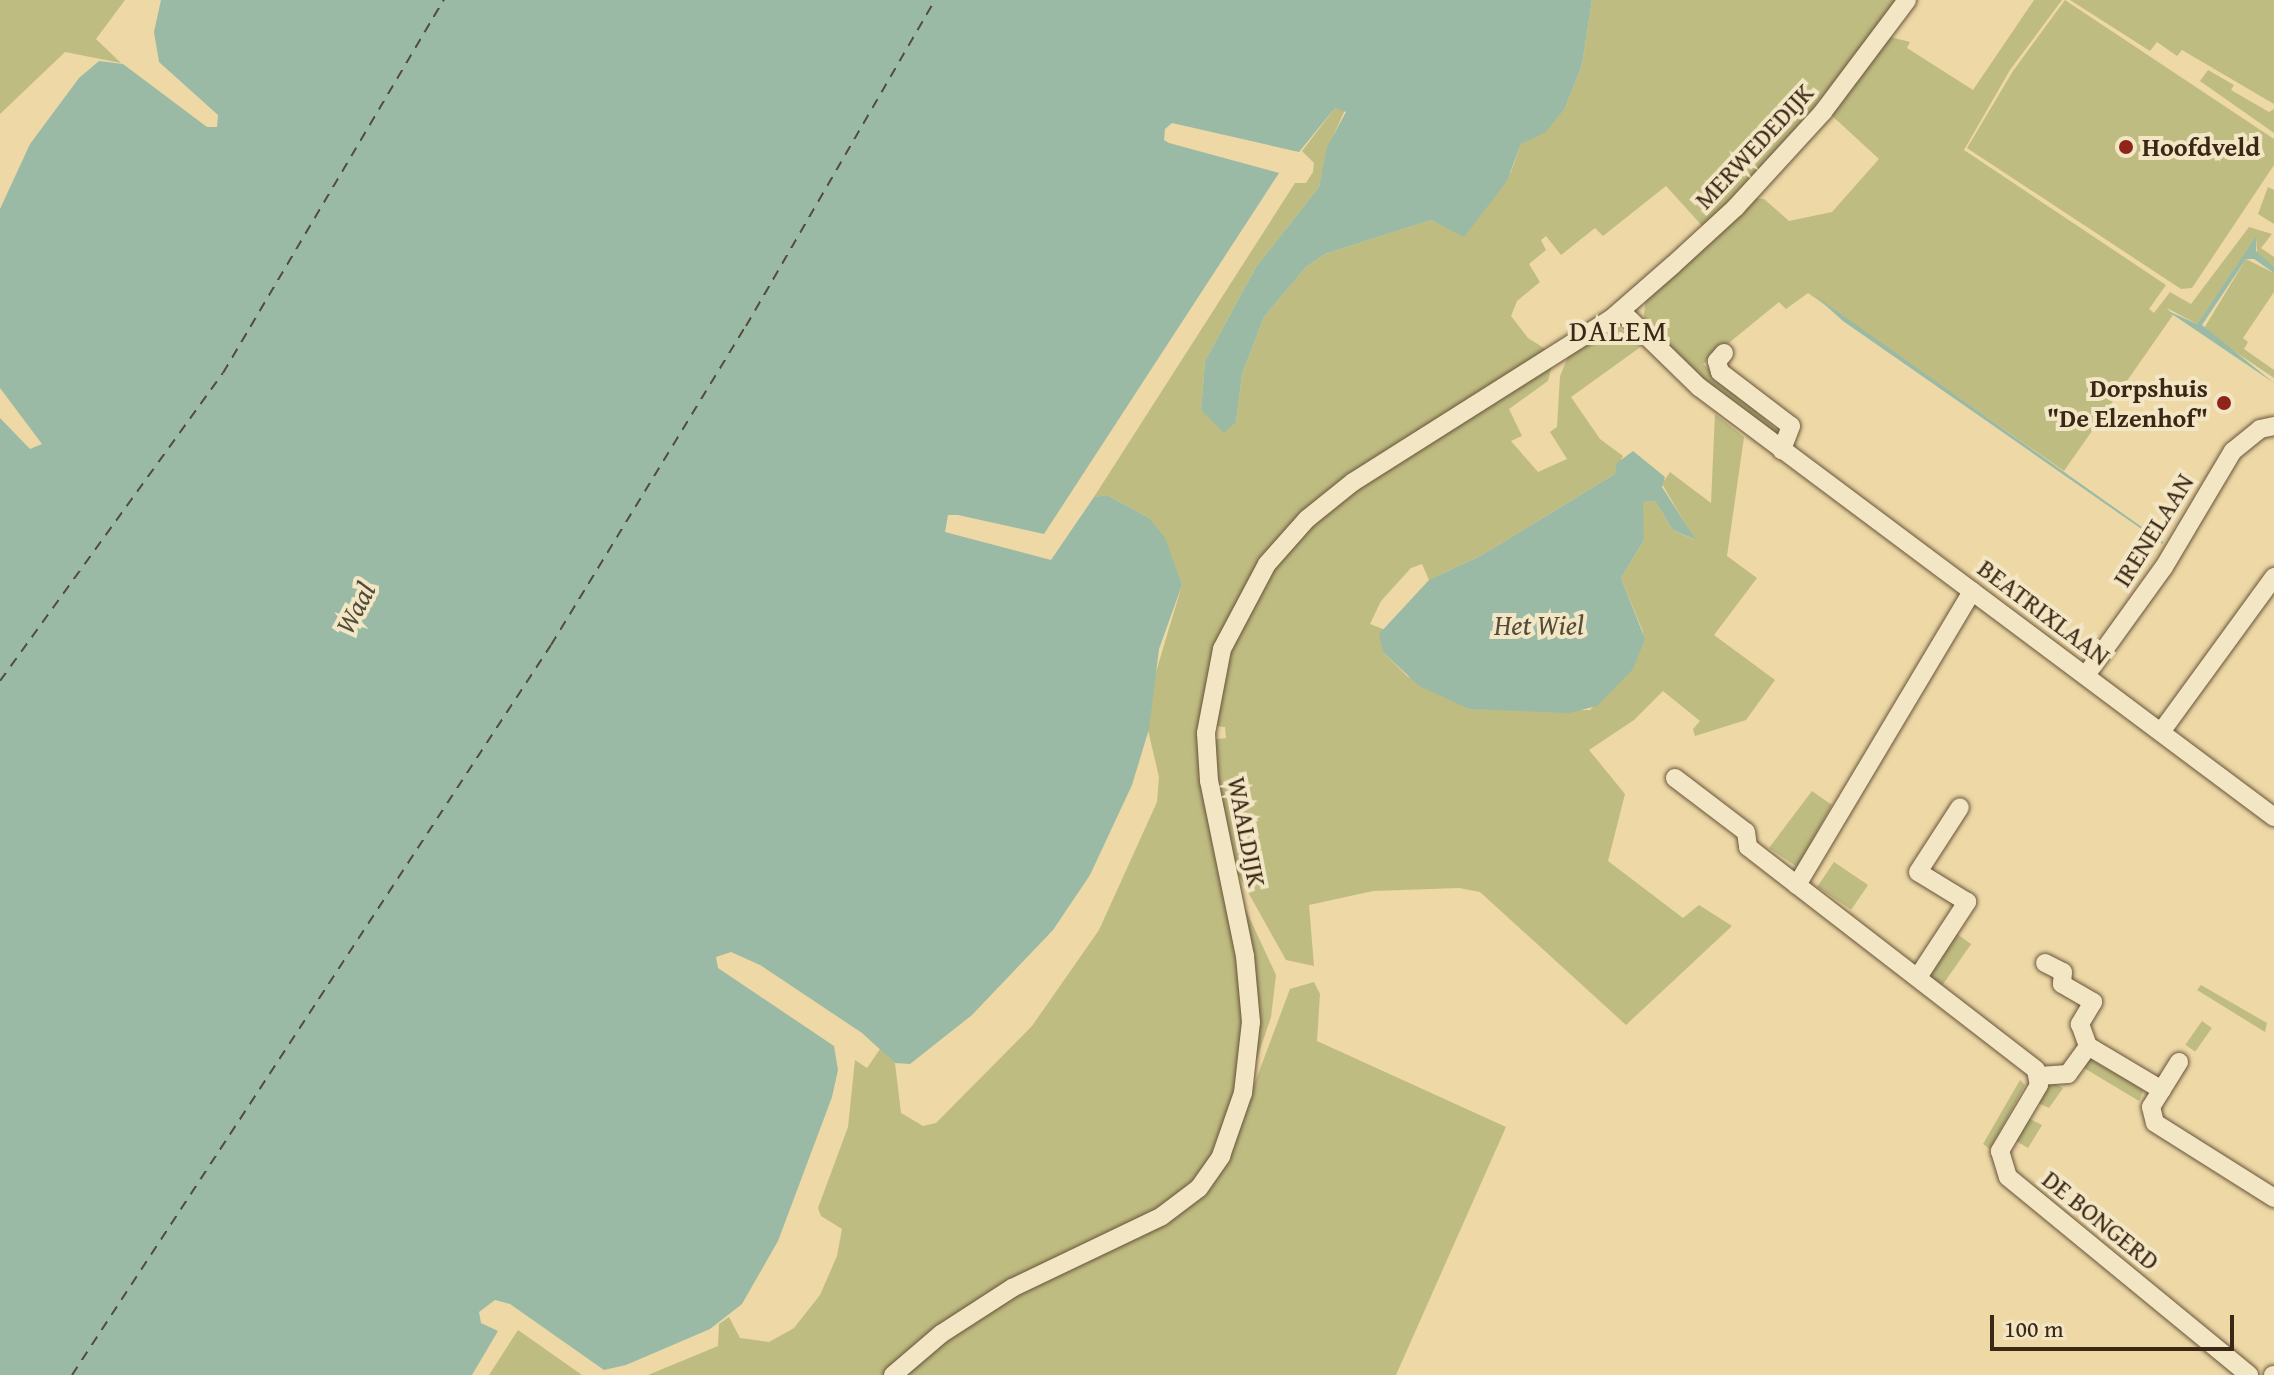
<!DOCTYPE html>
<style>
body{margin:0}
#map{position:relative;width:2274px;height:1375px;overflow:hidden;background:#edd8a6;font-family:"Gentium Book Plus",serif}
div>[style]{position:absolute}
.green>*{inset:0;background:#bfbc82;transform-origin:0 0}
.water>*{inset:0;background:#9abaa5}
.ferry>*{height:2px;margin-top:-1px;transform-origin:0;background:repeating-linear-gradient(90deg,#534c3a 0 10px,transparent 0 18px)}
.roads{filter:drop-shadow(0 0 2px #68533a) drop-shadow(0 0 2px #68533a)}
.minor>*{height:18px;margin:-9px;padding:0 9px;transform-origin:9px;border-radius:9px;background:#f3e6c5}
.dots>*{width:22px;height:22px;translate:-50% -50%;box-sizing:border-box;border:4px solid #f3e6c5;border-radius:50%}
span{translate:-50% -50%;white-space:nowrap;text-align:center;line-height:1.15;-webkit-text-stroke:8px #f3e6c5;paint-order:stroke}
.street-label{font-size:26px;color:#3b2716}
.poi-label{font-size:26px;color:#3b2716;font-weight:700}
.left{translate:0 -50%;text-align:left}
.right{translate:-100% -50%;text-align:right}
.water-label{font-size:28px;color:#534c3a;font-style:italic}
.quarter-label{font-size:30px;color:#3b2716;letter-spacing:2px}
.scale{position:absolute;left:1990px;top:1315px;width:244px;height:36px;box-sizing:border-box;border:4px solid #3b2716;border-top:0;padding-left:10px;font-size:24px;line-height:28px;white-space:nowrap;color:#3b2716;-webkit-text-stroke:6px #f3e6c5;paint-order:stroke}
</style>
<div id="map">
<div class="green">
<div style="clip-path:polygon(0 0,125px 0,96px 39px,121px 63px,65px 52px,0 114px)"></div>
<div style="clip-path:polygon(1592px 0,1897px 0,1782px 149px,1705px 229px,1666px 186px,1603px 236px,1595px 228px,1561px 255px,1546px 236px,1541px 240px,1546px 250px,1529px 264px,1540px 282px,1517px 301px,1511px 316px,1528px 338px,1550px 352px,1278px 541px,1203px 709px,1242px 978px,1244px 1064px,1220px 1150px,1181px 1197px,1009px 1284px,885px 1375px,648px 1375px,718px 1346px,719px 1324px,729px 1317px,740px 1338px,769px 1342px,794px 1328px,820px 1295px,837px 1256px,842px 1229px,821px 1216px,818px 1208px,848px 1127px,855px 1060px,867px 1068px,880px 1049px,895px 1063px,901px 1113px,923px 1126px,936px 1123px,1032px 1026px,1099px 930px,1157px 802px,1159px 777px,1148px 730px,1153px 682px,1182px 585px,1149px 518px,1107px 495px,1094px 497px,1295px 183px,1306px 183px,1313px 172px,1314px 163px,1302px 151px,1335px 108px,1345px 110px,1328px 147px,1319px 187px,1256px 267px,1205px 361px,1201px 410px,1236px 422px,1242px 374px,1264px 317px,1306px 267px,1325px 254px,1431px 220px,1464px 236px,1511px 172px,1521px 144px,1565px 108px,1582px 65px)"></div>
<div style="clip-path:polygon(2034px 0,2062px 0,2010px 70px,1964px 150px,2166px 285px,2149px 309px,2154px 313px,2170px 292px,2191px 304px,2249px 227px,2272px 234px,2261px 248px,2274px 257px,2274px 267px,2257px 254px,2257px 236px,2197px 324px,2167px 308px,2173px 315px,2064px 471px,1808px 293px,1786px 309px,1779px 302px,1703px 364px,1778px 431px,1774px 436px,1701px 379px,1643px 324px,1646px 298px,1753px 198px,1764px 199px,1789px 221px,1832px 212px,1879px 159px,1829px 113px,1887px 36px,1910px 42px,1907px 48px,1973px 90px)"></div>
<div style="clip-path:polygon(2065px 0,2274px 139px,2274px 165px,2192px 288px,2181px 289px,1967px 148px,2013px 71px)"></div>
<div style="clip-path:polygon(2070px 0,2274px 0,2274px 104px,2182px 50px,2177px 56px,2157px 42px,2150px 51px)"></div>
<div style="clip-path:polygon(2208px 70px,2234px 85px,2231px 90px,2269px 112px,2274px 109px,2274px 133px,2200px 81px)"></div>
<div style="clip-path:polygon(2268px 187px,2274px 190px,2274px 224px,2258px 214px)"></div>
<div style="clip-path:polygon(2246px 259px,2274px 273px,2274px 292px,2243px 338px,2248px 342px,2244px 349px,2274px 370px,2274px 378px,2203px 330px)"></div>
<div style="clip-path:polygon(1616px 326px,1642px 346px,1571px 397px,1600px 439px,1623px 456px,1615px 474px,1482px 555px,1429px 580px,1422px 564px,1411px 568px,1381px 601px,1370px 624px,1383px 629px,1383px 652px,1407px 676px,1469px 709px,1590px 710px,1636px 661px,1643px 632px,1621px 578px,1644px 540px,1642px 502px,1655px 501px,1673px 530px,1695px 540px,1662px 484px,1670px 472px,1711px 503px,1715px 414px,1744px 437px,1727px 556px,1757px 578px,1714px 635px,1775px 680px,1746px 720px,1695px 736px,1693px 729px,1700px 721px,1663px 691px,1634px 720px,1589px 750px,1625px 794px,1608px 861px,1683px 918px,1699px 905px,1732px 926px,1626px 1025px,1480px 892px,1459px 888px,1373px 891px,1309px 905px,1314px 966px,1286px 960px,1235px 869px,1211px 740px,1226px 738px,1225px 727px,1215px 726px,1225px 662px,1271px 569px,1322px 513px,1552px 365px,1548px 381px,1509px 409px,1522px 436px,1511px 441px,1538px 472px,1567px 459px,1550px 432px,1557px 427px,1560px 376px,1569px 354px)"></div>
<div style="clip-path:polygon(1812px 791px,1832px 805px,1797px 867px,1769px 848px)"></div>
<div style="left:1834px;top:862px;width:41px;height:30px;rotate:34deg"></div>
<div style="clip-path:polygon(1244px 906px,1276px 975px,1271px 1017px,1255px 1064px)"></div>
<div style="left:1954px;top:932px;width:21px;height:51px;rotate:35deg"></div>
<div style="clip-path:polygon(1314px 982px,1320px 994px,1317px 1041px,1506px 1127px,1396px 1375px,901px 1375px,984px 1311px,1174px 1216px,1251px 1093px,1290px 989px)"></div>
<div style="clip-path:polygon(2201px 985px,2267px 1023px,2265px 1032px,2197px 990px)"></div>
<div style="left:2202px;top:1021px;width:12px;height:29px;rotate:35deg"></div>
<div style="clip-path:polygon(2088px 1058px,2144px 1089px,2139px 1101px,2084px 1068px)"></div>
<div style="clip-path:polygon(2020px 1080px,2025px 1085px,1990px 1149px,1983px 1144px)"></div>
<div style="clip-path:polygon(2047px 1080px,2063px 1088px,2049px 1108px,2034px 1101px)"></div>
<div style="clip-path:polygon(2028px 1118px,2042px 1125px,2028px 1148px,2013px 1139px)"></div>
<div style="clip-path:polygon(518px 1330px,582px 1375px,489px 1375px)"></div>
</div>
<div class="water">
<div style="clip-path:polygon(161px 0,1592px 0,1582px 65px,1565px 108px,1546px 132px,1521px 144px,1507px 181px,1464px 237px,1431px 220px,1325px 254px,1306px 267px,1264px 317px,1242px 374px,1236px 422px,1224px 433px,1201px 410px,1205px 361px,1256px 267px,1319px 187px,1327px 147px,1346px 112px,1335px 108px,1299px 152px,1172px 123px,1165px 129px,1164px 140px,1169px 143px,1279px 173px,1044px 534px,958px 515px,948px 515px,945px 532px,1051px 560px,1094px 497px,1107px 495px,1149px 518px,1165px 538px,1182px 585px,1159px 649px,1149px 729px,1132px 785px,1090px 875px,1053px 930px,972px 1015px,910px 1064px,895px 1063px,862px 1033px,760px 965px,731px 952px,716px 957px,718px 968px,834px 1046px,838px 1070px,832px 1097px,778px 1241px,742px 1304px,710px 1329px,626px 1365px,604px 1370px,510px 1304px,495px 1300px,479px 1312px,481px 1323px,498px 1331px,472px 1375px,0 1375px,0 418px,30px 449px,42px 444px,0 388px,0 209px,30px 144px,79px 78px,99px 61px,123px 64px,207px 127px,217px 127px,218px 115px,159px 62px,154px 32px)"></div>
<div style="clip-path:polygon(2257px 235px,2256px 251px,2274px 267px,2274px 273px,2254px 259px,2246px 259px,2202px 325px,2274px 383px,2166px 310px,2197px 324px)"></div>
<div style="clip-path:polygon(1814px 295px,2163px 542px,2163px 544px,1843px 321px)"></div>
<div style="clip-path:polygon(1633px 451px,1665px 477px,1662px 487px,1696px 540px,1673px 530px,1655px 501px,1643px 502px,1644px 540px,1621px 578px,1645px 639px,1633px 669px,1597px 706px,1569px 713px,1469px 709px,1419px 686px,1383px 652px,1379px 634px,1429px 580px,1482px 555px,1615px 474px,1617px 463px)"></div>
</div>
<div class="ferry">
<div style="left:0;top:681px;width:380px;rotate:-54.1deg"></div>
<div style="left:223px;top:373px;width:434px;rotate:-59.4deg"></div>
<div style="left:72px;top:1375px;width:873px;rotate:-56.73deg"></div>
<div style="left:551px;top:645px;width:374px;rotate:-58.6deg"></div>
<div style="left:746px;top:326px;width:377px;rotate:-59.9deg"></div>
</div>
<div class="roads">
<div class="minor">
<div style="left:1621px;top:311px;width:109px;rotate:44.3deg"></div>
<div style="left:1699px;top:387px;width:718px;rotate:36.79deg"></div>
<div style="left:1724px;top:353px;width:11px;rotate:131deg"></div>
<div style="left:1717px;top:361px;width:11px;rotate:75deg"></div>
<div style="left:1720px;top:372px;width:89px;rotate:37.3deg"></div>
<div style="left:1791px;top:426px;width:26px;rotate:111deg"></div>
<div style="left:2086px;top:675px;width:133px;rotate:-54.2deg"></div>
<div style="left:2164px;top:567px;width:135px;rotate:-59.3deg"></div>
<div style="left:2233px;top:451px;width:35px;rotate:-39deg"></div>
<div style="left:2260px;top:429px;width:14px;rotate:-12deg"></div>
<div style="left:2161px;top:732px;width:192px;rotate:-53.9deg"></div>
<div style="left:1675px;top:778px;width:89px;rotate:37.3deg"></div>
<div style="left:1746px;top:832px;width:15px;rotate:82deg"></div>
<div style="left:1748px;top:847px;width:62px;rotate:37.8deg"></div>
<div style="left:1797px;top:885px;width:342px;rotate:-59.2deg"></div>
<div style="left:1797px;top:885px;width:302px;rotate:37.7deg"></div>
<div style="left:2036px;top:1070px;width:15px;rotate:79deg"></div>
<div style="left:2039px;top:1085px;width:77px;rotate:120.6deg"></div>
<div style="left:2000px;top:1151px;width:27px;rotate:73deg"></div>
<div style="left:2008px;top:1177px;width:312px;rotate:39.4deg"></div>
<div style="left:2045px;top:963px;width:20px;rotate:27deg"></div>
<div style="left:2063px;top:972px;width:12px;rotate:95deg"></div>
<div style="left:2062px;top:984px;width:36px;rotate:30deg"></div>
<div style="left:2093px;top:1002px;width:26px;rotate:121deg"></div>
<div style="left:2080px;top:1024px;width:23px;rotate:70deg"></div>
<div style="left:1918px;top:977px;width:90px;rotate:-56.8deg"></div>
<div style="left:1967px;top:902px;width:57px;rotate:-148.5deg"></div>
<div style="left:1918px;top:872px;width:77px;rotate:-57.1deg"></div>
<div style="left:2088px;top:1046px;width:86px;rotate:30.7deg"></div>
<div style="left:2179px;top:1062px;width:53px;rotate:121.9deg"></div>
<div style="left:2151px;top:1107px;width:16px;rotate:76deg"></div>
<div style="left:2155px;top:1123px;width:141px;rotate:32.2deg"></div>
<div style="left:2039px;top:1076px;width:29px;rotate:-4deg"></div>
<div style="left:2068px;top:1074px;width:34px;rotate:-54deg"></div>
<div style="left:893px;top:1375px;width:63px;rotate:-40.5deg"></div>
<div style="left:941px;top:1334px;width:85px;rotate:-32.9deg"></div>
<div style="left:1012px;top:1288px;width:166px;rotate:-25.6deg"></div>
<div style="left:1162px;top:1216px;width:46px;rotate:-37.1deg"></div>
<div style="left:1199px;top:1188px;width:39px;rotate:-55deg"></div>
<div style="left:1221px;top:1156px;width:67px;rotate:-70.8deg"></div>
<div style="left:1243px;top:1093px;width:71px;rotate:-83.6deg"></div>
<div style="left:1251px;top:1022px;width:66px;rotate:-95.2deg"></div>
<div style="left:1245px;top:956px;width:179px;rotate:-101.6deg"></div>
<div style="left:1209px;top:781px;width:48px;rotate:-93.6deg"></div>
<div style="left:1206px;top:733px;width:86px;rotate:-79.2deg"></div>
<div style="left:1222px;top:649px;width:96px;rotate:-62.1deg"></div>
<div style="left:1267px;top:564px;width:60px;rotate:-48.4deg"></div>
<div style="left:1307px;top:519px;width:59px;rotate:-38.8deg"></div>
<div style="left:1353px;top:482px;width:305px;rotate:-32.3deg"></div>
<div style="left:1611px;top:319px;width:82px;rotate:-41.1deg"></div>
<div style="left:1673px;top:265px;width:86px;rotate:-42.6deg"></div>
<div style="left:1736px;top:207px;width:129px;rotate:-47.5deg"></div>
<div style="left:1823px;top:112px;width:140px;rotate:-53.1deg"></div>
<div style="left:2273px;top:1375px;width:1px"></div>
</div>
</div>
<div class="dots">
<div style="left:2126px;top:147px;background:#8f2418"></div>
<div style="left:2224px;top:403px;background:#8f2418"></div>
</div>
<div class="street-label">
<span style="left:1754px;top:146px;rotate:-47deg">MERWEDEDIJK</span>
<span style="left:2153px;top:530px;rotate:-58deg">IRENELAAN</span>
<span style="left:2044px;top:612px;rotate:37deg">BEATRIXLAAN</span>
<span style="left:1247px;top:832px;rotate:79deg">WAALDIJK</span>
<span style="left:2101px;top:1220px;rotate:39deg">DE BONGERD</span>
</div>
<div class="poi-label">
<span class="left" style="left:2142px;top:147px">Hoofdveld</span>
<span class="right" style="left:2208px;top:403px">Dorpshuis<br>"De Elzenhof"</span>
</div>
<div class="water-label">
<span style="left:355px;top:608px;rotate:-62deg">Waal</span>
<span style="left:1539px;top:625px">Het Wiel</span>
</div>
<div class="quarter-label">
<span style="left:1619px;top:330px">DALEM</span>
</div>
<div class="scale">100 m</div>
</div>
